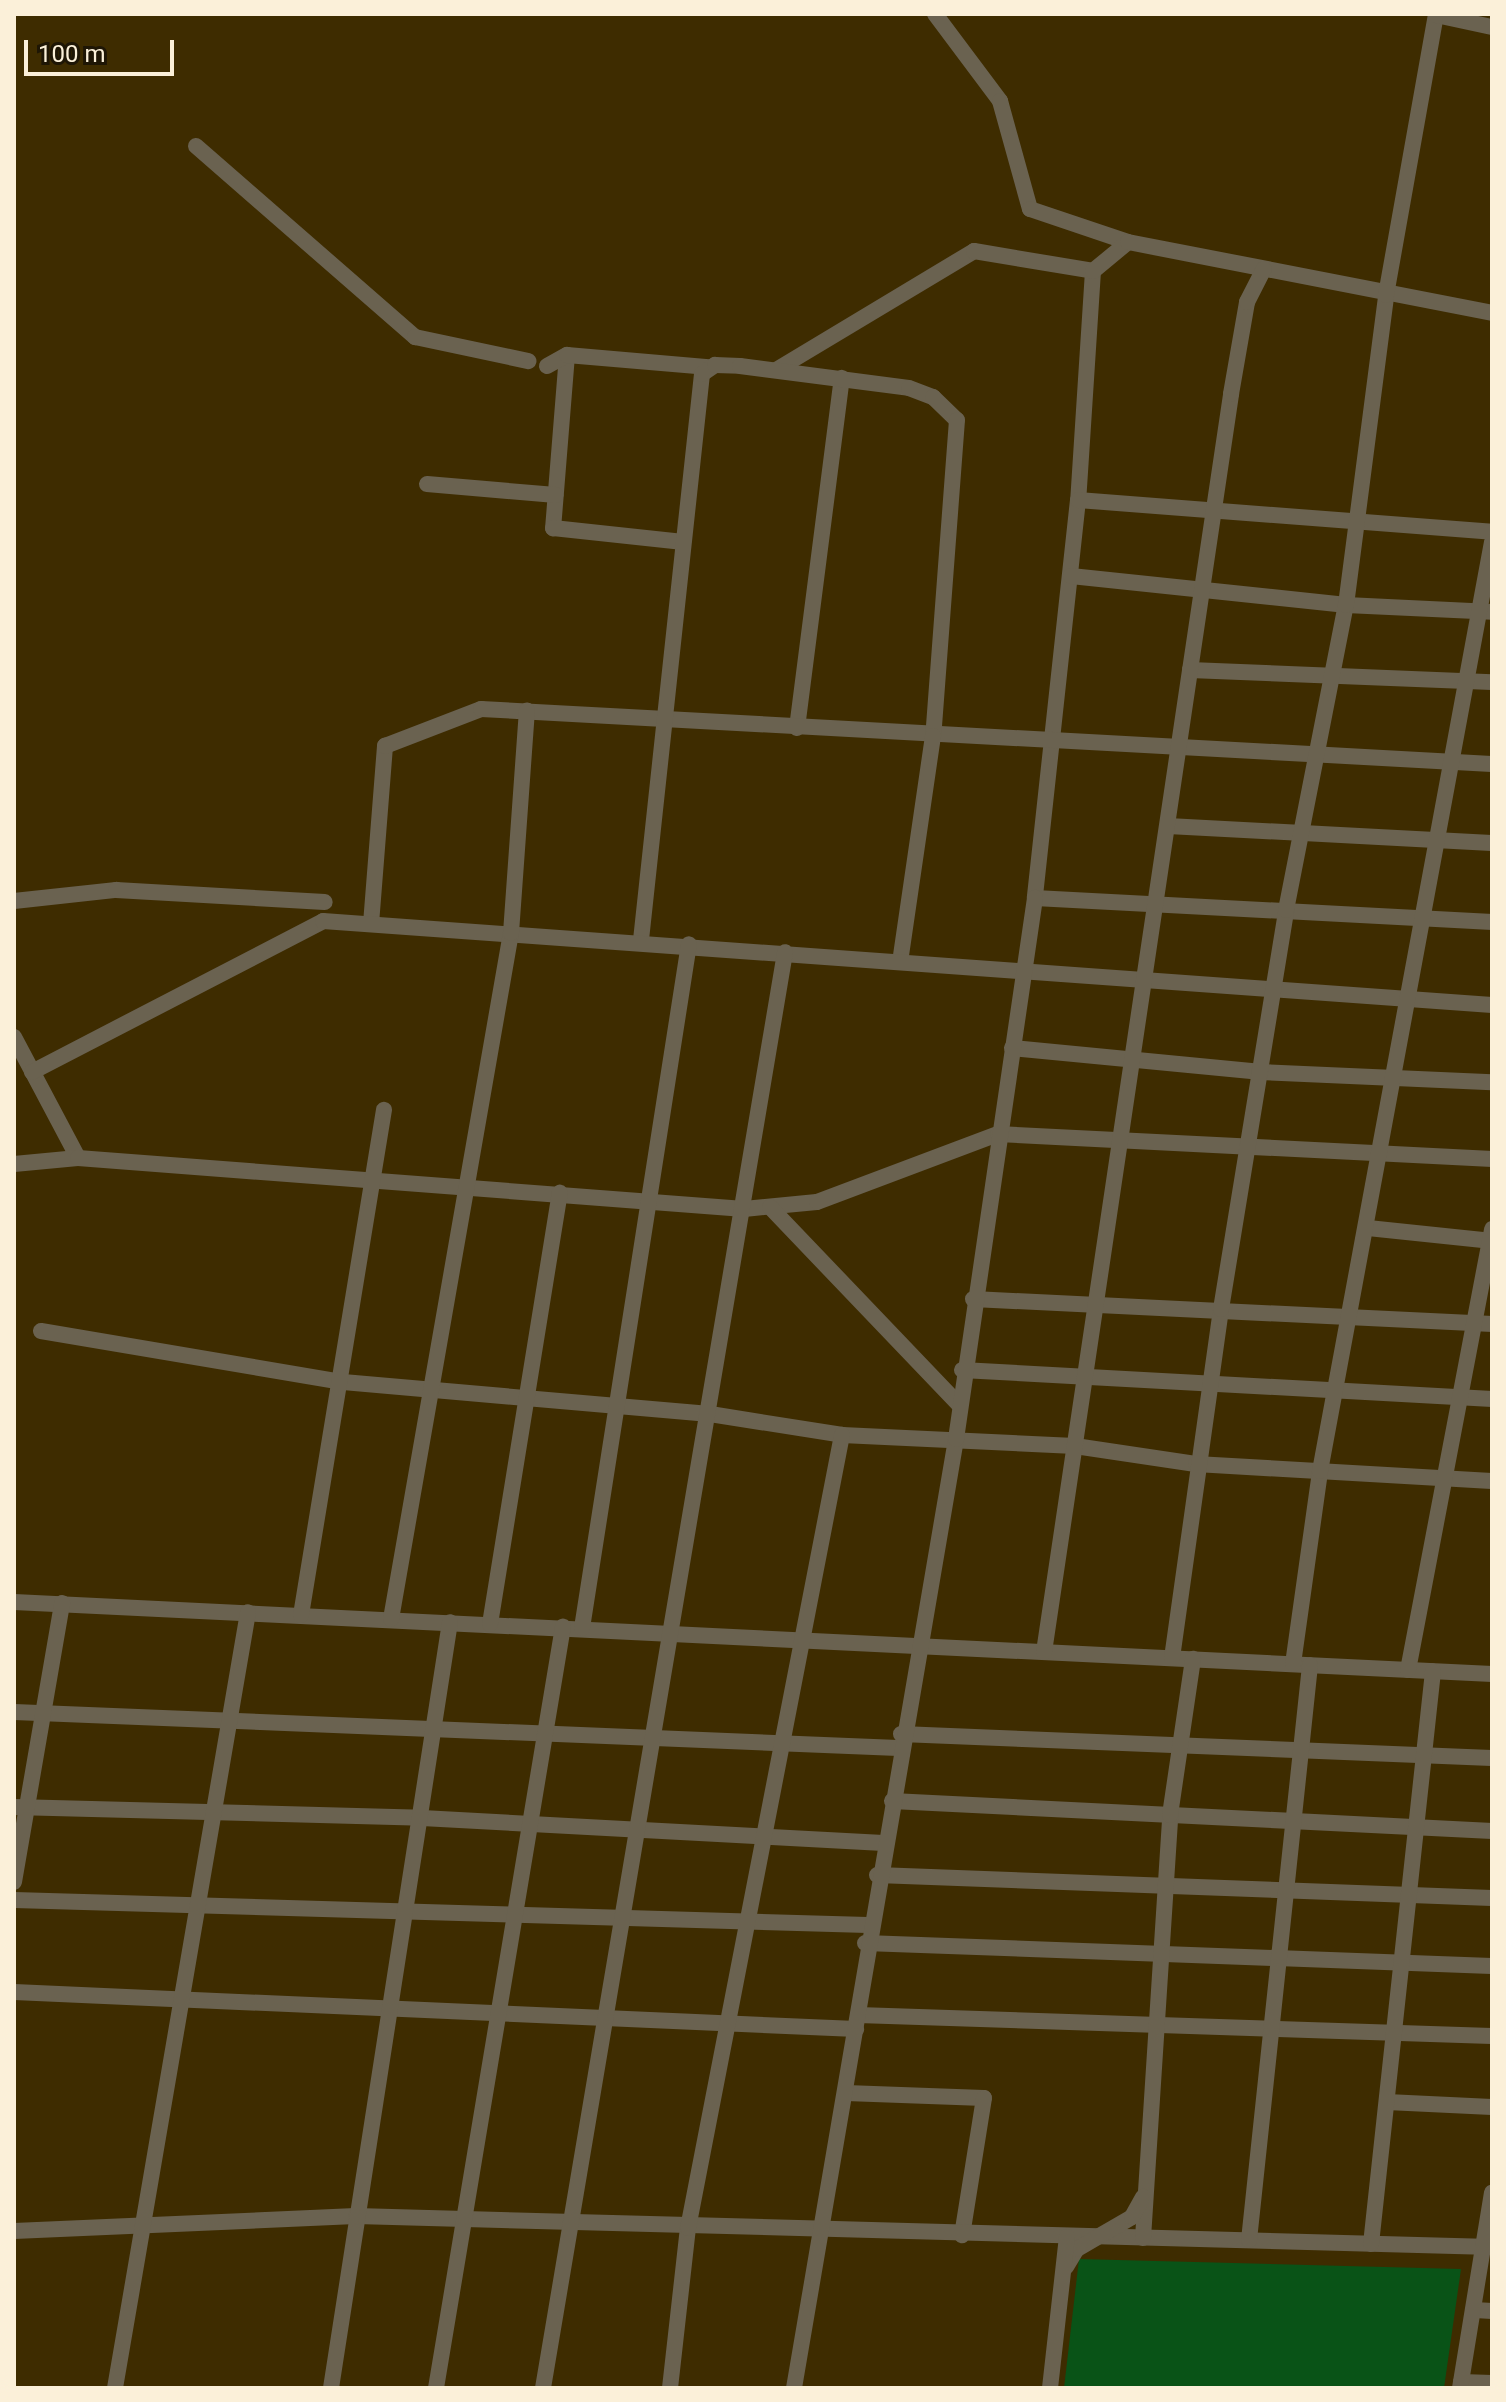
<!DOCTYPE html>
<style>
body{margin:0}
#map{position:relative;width:1506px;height:2402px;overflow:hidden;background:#3e2c00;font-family:Roboto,sans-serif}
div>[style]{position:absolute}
.green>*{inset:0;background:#095317}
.minor>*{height:16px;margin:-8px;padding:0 8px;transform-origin:8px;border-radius:8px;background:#6a6250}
span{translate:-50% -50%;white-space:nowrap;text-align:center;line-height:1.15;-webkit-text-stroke:8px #1e1605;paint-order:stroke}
.frame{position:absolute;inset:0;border:16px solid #fbf0d9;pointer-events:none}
.scale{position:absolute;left:24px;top:40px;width:150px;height:36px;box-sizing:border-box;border:4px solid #fbf0d9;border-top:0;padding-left:10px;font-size:24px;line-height:28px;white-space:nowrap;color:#fbf0d9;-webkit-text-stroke:6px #1e1605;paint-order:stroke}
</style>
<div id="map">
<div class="green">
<div style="clip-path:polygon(1079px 2259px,1461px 2269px,1444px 2388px,1064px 2388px)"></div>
</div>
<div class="minor">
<div style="left:935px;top:14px;width:109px;rotate:53.2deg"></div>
<div style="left:1000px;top:101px;width:112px;rotate:74.5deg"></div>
<div style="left:1030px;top:209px;width:103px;rotate:18.6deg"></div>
<div style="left:196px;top:146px;width:291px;rotate:41.1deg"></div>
<div style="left:415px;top:337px;width:116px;rotate:12deg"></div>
<div style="left:1093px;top:271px;width:229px;rotate:93.7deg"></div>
<div style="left:1078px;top:500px;width:400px;rotate:96.2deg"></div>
<div style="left:1035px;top:898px;width:458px;rotate:3deg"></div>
<div style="left:567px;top:355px;width:174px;rotate:94.6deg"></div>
<div style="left:553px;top:528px;width:131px;rotate:6.1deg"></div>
<div style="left:547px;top:366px;width:23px;rotate:-29deg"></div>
<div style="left:567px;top:355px;width:142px;rotate:4.9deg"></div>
<div style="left:776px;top:370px;width:231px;rotate:-31deg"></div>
<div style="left:974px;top:251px;width:121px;rotate:9.5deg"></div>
<div style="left:1093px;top:271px;width:45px;rotate:-39.6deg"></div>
<div style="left:1128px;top:242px;width:371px;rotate:11deg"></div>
<div style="left:427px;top:484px;width:129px;rotate:4.9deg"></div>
<div style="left:1078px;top:500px;width:415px;rotate:4.4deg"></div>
<div style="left:1071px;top:576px;width:277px;rotate:6deg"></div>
<div style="left:1346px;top:605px;width:146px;rotate:2.7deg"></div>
<div style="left:1190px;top:670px;width:302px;rotate:2.3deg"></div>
<div style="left:797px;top:728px;width:353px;rotate:-82.7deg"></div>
<div style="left:1168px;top:826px;width:324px;rotate:3deg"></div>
<div style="left:14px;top:901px;width:103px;rotate:-6.2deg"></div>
<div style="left:116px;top:890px;width:209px;rotate:3.3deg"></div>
<div style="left:371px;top:924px;width:179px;rotate:-85.5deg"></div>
<div style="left:385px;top:746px;width:103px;rotate:-21.1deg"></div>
<div style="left:481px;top:709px;width:1012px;rotate:3.11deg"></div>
<div style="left:641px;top:940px;width:569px;rotate:-83.85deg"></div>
<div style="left:702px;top:374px;width:16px;rotate:-35deg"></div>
<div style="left:715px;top:365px;width:25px;rotate:2deg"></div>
<div style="left:740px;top:366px;width:170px;rotate:7.4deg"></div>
<div style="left:909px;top:388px;width:26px;rotate:21deg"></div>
<div style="left:933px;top:397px;width:33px;rotate:44deg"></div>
<div style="left:957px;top:420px;width:317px;rotate:94.3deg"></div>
<div style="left:933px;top:736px;width:228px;rotate:98.3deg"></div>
<div style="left:14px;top:1037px;width:137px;rotate:62.1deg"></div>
<div style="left:1012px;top:1048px;width:248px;rotate:5.5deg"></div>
<div style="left:1259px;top:1072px;width:233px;rotate:2.5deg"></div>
<div style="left:32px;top:1072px;width:328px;rotate:-27.4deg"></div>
<div style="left:323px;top:921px;width:1172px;rotate:4.11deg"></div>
<div style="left:14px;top:1164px;width:64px;rotate:-5.4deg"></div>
<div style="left:78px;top:1158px;width:668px;rotate:4.38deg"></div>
<div style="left:744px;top:1209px;width:73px;rotate:-5.5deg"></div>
<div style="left:817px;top:1202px;width:193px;rotate:-20.6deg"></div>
<div style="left:998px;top:1134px;width:495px;rotate:2.9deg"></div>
<div style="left:770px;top:1207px;width:274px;rotate:46.3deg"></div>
<div style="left:1368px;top:1228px;width:125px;rotate:6deg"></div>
<div style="left:973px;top:1299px;width:520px;rotate:2.76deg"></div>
<div style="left:41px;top:1331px;width:306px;rotate:9.6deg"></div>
<div style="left:343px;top:1382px;width:368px;rotate:5deg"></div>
<div style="left:710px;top:1414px;width:134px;rotate:9deg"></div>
<div style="left:842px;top:1435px;width:233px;rotate:2.7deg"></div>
<div style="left:1075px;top:1446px;width:122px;rotate:8.5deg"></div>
<div style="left:1196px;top:1464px;width:296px;rotate:3.3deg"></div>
<div style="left:962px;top:1370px;width:531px;rotate:3.13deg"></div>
<div style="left:14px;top:1602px;width:1480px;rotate:2.79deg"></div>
<div style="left:301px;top:1615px;width:512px;rotate:-80.67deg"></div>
<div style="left:391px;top:1619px;width:696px;rotate:-80.08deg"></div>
<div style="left:511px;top:933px;width:223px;rotate:-85.9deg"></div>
<div style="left:490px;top:1624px;width:437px;rotate:-80.8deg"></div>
<div style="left:582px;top:1628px;width:692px;rotate:-81.11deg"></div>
<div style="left:1044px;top:1652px;width:1272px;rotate:-81.54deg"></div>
<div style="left:1231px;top:394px;width:93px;rotate:-80.1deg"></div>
<div style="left:1247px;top:302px;width:37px;rotate:-63deg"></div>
<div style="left:1172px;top:1658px;width:352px;rotate:-82deg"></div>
<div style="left:1221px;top:1309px;width:404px;rotate:-80.7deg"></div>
<div style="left:1286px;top:910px;width:311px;rotate:-78.9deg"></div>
<div style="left:1346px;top:605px;width:313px;rotate:-82.6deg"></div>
<div style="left:1386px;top:295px;width:284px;rotate:-79.9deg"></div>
<div style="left:1436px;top:15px;width:57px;rotate:12.1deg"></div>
<div style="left:1293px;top:1664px;width:195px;rotate:-82deg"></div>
<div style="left:1320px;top:1471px;width:945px;rotate:-79.51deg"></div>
<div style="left:1408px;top:1670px;width:449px;rotate:-79.2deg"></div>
<div style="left:14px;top:1712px;width:885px;rotate:2.33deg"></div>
<div style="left:901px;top:1734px;width:591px;rotate:2.33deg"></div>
<div style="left:892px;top:1801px;width:601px;rotate:2.86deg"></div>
<div style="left:14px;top:1807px;width:408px;rotate:1.5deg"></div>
<div style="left:422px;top:1818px;width:462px;rotate:3.1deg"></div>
<div style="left:877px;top:1875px;width:615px;rotate:2.14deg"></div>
<div style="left:14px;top:1882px;width:283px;rotate:-80.2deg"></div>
<div style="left:14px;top:1900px;width:854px;rotate:1.68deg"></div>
<div style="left:865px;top:1943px;width:627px;rotate:2.1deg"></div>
<div style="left:14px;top:1992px;width:843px;rotate:2.52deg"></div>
<div style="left:858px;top:2015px;width:634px;rotate:1.9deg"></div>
<div style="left:846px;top:2093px;width:138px;rotate:2.1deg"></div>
<div style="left:984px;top:2098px;width:139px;rotate:99.1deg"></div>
<div style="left:1387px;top:2102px;width:105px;rotate:2.7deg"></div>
<div style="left:14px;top:2231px;width:342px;rotate:-2.5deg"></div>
<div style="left:356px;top:2216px;width:1136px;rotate:1.56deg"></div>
<div style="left:1143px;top:2238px;width:424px;rotate:-86.3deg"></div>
<div style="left:1170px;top:1815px;width:158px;rotate:-81.6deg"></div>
<div style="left:1249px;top:2240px;width:578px;rotate:-83.94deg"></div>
<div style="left:1371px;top:2244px;width:576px;rotate:-83.82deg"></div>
<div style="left:1066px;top:2267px;width:21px;rotate:-59deg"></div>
<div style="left:1077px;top:2249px;width:64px;rotate:-30.2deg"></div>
<div style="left:1132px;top:2217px;width:23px;rotate:-61deg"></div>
<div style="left:1475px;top:2310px;width:17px;rotate:3deg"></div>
<div style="left:1461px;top:2382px;width:31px;rotate:2deg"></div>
<div style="left:115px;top:2388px;width:787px;rotate:-80.27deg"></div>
<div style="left:331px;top:2388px;width:775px;rotate:-81.17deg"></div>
<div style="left:436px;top:2388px;width:772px;rotate:-80.53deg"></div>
<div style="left:543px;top:2388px;width:1456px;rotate:-80.43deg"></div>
<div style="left:670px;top:2388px;width:161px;rotate:-83.6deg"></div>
<div style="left:688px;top:2228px;width:808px;rotate:-79.01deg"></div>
<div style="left:794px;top:2388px;width:963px;rotate:-80.31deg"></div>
<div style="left:956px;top:1439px;width:547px;rotate:-81.69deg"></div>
<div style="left:1050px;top:2388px;width:152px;rotate:-83.6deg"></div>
<div style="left:1460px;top:2388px;width:198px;rotate:-80.7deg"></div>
</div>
<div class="frame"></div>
<div class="scale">100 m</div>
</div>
